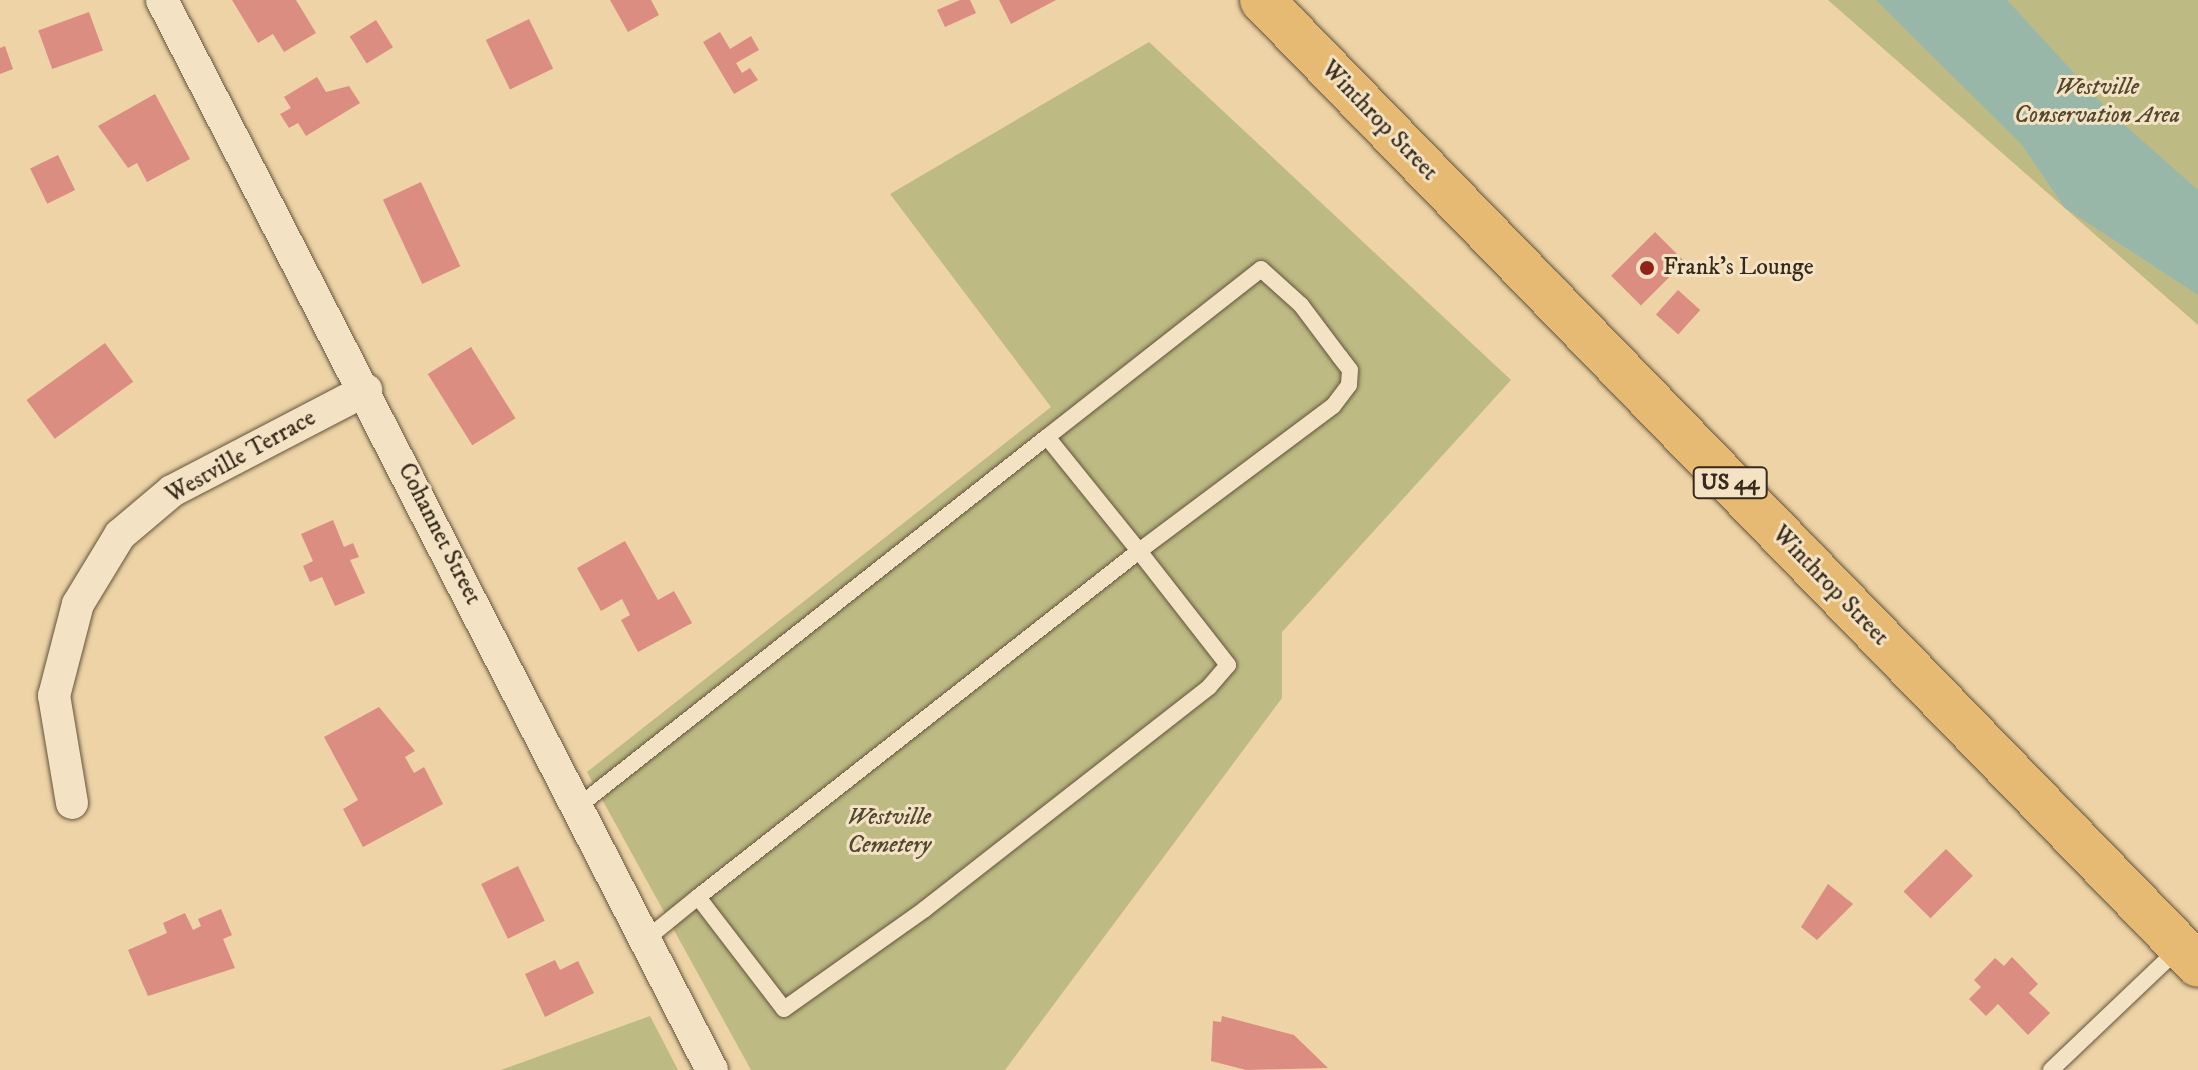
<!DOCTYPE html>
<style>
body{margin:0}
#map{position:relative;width:2198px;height:1070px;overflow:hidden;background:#edd3a5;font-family:"IM FELL DW Pica",serif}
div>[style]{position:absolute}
.green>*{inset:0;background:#bdbb83}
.water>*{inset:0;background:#99b7a9}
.building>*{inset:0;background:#dc8d81;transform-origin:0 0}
.roads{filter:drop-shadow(0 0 2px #64543d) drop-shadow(0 0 2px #64543d)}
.service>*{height:16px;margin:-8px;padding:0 8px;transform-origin:8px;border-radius:8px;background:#f3e2c4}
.minor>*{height:32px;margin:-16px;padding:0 16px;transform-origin:16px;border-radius:16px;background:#f3e2c4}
.trunk>*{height:44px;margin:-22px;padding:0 22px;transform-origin:22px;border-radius:22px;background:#e6ba72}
.dots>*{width:22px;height:22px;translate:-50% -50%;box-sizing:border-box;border:4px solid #f3e2c4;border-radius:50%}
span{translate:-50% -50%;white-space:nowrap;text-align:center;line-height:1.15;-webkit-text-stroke:6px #f3e2c4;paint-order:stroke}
.shield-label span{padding:2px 6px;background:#f3e2c4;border:2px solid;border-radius:6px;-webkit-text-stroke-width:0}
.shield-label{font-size:22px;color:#372a1a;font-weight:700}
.park-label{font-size:24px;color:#52472f;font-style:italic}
.street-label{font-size:24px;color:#372a1a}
.poi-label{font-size:24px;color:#372a1a}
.left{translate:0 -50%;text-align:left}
</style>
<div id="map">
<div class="green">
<div style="clip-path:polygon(1828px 0,2198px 0,2198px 325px)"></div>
<div style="clip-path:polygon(1149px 42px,1511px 380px,1282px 632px,1282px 698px,1005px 1070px,751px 1070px,587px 772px,1051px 407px,890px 194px)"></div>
<div style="clip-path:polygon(650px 1016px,678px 1070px,501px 1070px)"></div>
</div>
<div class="water">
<div style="clip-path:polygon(1876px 0,2007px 0,2110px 112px,2198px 190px,2198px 295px,2065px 208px,2022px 145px)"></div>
</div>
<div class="building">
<div style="clip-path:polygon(232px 0,296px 0,316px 33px,284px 52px,273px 34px,258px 43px)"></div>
<div style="clip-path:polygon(610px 0,651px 0,659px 15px,628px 32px)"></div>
<div style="clip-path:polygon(960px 0,970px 0,976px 13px,945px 27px,937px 10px)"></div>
<div style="clip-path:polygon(999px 0,1056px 0,1011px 24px)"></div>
<div style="left:89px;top:12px;width:41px;height:54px;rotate:70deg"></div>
<div style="left:529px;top:19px;width:55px;height:48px;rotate:64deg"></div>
<div style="left:376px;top:20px;width:32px;height:31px;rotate:58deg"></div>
<div style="clip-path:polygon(720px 32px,730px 49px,751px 36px,759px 50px,736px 63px,742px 73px,750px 68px,758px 80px,734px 94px,703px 42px)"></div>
<div style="clip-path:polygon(5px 46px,13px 69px,0 74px,0 48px)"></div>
<div style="clip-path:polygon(317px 77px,326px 92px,349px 86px,360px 103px,306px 136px,298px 123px,289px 128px,280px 114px,291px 108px,284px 97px)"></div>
<div style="clip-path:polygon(155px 94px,190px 159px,147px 182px,137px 163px,128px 168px,98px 126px)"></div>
<div style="left:58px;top:155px;width:39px;height:31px;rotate:64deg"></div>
<div style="left:421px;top:182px;width:93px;height:42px;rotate:65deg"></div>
<div style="left:1655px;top:232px;width:42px;height:62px;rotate:45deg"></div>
<div style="left:1678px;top:290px;width:30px;height:33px;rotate:42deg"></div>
<div style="left:105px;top:343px;width:48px;height:97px;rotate:54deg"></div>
<div style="left:471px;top:347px;width:84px;height:51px;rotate:58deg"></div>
<div style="clip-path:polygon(333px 520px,344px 547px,353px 543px,359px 557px,350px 560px,365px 593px,335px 606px,322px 577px,310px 582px,303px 566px,313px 561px,301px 534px)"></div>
<div style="clip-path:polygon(625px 541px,658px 600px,674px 591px,692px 623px,638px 652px,621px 620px,630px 615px,622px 599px,601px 611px,577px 568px)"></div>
<div style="clip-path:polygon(379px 707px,415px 751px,405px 757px,414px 773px,424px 767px,443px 804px,363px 847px,343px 809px,358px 800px,324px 737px)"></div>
<div style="left:1946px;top:849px;width:38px;height:60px;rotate:45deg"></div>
<div style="left:518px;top:866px;width:61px;height:41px;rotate:64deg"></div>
<div style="clip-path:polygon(1828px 884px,1853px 904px,1817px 940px,1801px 927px)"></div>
<div style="clip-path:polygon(221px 909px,232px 935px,223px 939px,235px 968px,148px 996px,128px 950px,167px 933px,163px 923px,185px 913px,193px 930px,201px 926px,198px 919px)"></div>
<div style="clip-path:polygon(2012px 957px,2038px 984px,2029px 993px,2050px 1013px,2028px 1035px,1998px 1004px,1986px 1016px,1969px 999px,1981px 987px,1974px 980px,1995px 958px,2004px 966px)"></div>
<div style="clip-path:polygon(555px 960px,560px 970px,578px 961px,594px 993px,545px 1017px,525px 974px)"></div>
<div style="clip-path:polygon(1222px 1016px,1294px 1035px,1328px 1068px,1246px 1070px,1211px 1061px,1213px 1021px,1221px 1022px)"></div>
</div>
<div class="roads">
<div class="service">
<div style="left:1261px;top:269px;width:54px;rotate:42deg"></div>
<div style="left:1301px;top:305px;width:65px;rotate:53.1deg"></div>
<div style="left:1340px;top:357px;width:16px;rotate:52deg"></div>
<div style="left:1350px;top:370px;width:15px;rotate:94deg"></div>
<div style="left:1349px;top:385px;width:26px;rotate:127deg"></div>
<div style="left:1333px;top:406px;width:242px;rotate:143.2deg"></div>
<div style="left:1139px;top:551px;width:146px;rotate:-128.9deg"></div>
<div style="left:1047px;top:437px;width:272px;rotate:-38.1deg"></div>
<div style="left:576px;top:808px;width:600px;rotate:-38.23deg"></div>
<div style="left:645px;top:940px;width:68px;rotate:-39.1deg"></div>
<div style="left:698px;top:897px;width:141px;rotate:52.5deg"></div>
<div style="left:784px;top:1009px;width:173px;rotate:-35.3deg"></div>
<div style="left:925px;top:909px;width:360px;rotate:-38deg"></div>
<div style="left:1209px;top:687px;width:29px;rotate:-49deg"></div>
<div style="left:1228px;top:665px;width:145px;rotate:-128deg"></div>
<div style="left:1139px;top:551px;width:561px;rotate:141.88deg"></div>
<div style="left:2051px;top:1070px;width:177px;rotate:-43.6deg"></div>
</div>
<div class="minor">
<div style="left:162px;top:0;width:1203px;rotate:62.8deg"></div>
<div style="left:72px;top:803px;width:109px;rotate:-99.5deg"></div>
<div style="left:54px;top:696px;width:95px;rotate:-75.4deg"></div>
<div style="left:78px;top:604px;width:81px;rotate:-58.7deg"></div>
<div style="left:120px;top:535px;width:68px;rotate:-40.2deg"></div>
<div style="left:172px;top:491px;width:219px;rotate:-27.5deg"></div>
</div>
<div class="trunk">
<div style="left:1262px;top:0;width:1344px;rotate:45.87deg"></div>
</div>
</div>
<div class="dots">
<div style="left:1647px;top:268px;background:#8f2418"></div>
</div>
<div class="shield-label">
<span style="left:1730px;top:483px">US 44</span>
</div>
<div class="park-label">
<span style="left:2097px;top:102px">Westville<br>Conservation Area</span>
<span style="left:889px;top:832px">Westville<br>Cemetery</span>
</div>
<div class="street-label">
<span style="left:1379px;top:121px;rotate:46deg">Winthrop Street</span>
<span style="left:241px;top:457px;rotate:-29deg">Westville Terrace</span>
<span style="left:439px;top:534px;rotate:63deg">Cohannet Street</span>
<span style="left:1830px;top:586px;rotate:46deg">Winthrop Street</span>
</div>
<div class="poi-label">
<span class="left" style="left:1663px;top:268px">Frank's Lounge</span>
</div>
</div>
